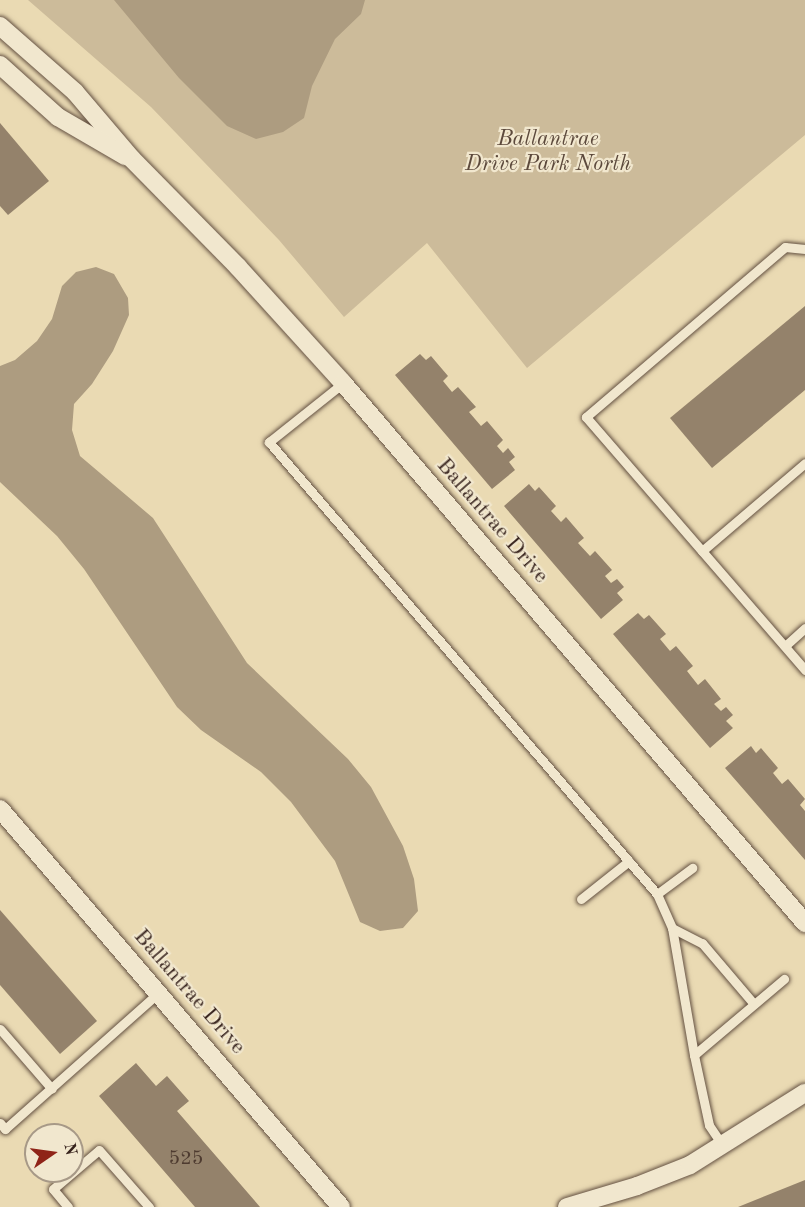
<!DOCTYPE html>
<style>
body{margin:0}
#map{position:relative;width:805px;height:1207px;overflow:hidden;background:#eadab3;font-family:"Old Standard TT",serif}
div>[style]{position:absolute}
.green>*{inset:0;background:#ccbb9a}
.water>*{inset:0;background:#ad9c80}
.building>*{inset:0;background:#94826b}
.roads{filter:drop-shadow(0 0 2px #645142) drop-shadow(0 0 2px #645142)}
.lane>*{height:9px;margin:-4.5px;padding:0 4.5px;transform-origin:4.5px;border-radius:4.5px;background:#f1e7ce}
.street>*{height:18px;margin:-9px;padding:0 9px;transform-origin:9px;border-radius:9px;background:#f1e7ce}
span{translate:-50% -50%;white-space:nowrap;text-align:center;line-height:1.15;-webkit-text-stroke:4.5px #f1e7ce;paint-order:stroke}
.number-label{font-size:20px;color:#4e3b30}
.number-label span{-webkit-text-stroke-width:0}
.park-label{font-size:22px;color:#5c493c;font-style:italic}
.street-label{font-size:22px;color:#37231d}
.north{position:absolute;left:24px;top:1123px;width:60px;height:60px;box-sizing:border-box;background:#f1e7ce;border:2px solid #a79987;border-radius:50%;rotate:77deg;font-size:16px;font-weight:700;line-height:24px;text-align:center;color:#37231d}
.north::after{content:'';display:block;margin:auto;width:21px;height:27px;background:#8f2418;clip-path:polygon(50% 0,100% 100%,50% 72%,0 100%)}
</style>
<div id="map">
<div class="green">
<div style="clip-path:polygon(28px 0,805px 0,805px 135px,527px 368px,427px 243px,344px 317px,279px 240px,151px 107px)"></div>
</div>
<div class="water">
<div style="clip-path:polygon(114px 0,365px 0,361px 14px,335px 39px,312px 86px,304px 118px,283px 132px,256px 139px,227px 126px,179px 78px)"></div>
<div style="clip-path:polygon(96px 267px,114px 274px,128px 298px,129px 315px,113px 351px,92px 384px,74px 404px,72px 430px,80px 456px,153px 518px,247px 663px,348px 759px,371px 787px,403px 846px,414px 879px,418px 911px,403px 928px,380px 931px,360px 922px,335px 861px,291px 802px,261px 772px,201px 730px,177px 707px,84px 569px,57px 536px,0 482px,0 366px,15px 360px,37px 341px,52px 319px,62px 286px,76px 272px)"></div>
</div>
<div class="building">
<div style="clip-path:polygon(0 123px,49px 181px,8px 215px,0 206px)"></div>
<div style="clip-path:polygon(805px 306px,805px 390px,712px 468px,670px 418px)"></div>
<div style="clip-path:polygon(420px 354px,426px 360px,431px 356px,448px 376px,443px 381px,452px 392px,458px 387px,476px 407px,469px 412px,481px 426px,487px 421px,503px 440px,497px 446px,503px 453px,508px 448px,515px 457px,509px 462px,515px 470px,492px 489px,395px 375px)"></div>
<div style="clip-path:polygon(529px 484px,535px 491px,539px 487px,556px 506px,551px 511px,561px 522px,566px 517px,584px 538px,578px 543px,590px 556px,595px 551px,612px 570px,605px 576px,611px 583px,617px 579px,624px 587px,617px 593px,623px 600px,601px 619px,504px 506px)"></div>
<div style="clip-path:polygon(638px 613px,644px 619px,649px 615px,666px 634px,660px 639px,670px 651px,676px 646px,693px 666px,687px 671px,698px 685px,705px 679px,721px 699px,714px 704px,721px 711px,726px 707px,733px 715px,726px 721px,733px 728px,710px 748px,613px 634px)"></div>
<div style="clip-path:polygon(751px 746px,756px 753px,761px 748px,778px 768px,773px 773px,782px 784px,788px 779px,805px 799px,800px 805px,805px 811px,805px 860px,725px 768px)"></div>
<div style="clip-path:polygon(0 910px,97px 1021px,60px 1054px,0 985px)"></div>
<div style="clip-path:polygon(136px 1063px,156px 1086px,167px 1076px,189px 1101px,177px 1111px,260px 1207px,195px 1207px,99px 1096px)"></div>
<div style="clip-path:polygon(805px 1180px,805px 1207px,738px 1207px)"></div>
</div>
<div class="roads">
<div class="lane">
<div style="left:805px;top:249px;width:20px;rotate:-174deg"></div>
<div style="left:785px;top:247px;width:262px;rotate:139.5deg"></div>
<div style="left:586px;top:417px;width:335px;rotate:49.1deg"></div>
<div style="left:343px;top:383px;width:95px;rotate:141.4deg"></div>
<div style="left:269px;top:442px;width:596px;rotate:49.36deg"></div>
<div style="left:657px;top:894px;width:37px;rotate:66deg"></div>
<div style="left:702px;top:551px;width:135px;rotate:-40.5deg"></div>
<div style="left:785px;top:646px;width:27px;rotate:-42deg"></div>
<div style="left:657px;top:894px;width:44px;rotate:-36.6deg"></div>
<div style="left:581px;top:899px;width:61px;rotate:-38.4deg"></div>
<div style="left:0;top:1029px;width:79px;rotate:49.1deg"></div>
<div style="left:694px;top:1055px;width:129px;rotate:-99.8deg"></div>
<div style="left:672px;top:928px;width:34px;rotate:27deg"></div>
<div style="left:702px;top:943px;width:80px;rotate:49.6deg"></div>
<div style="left:0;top:1123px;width:8px;rotate:50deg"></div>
<div style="left:5px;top:1129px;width:205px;rotate:-41.6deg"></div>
<div style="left:723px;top:1146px;width:25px;rotate:-124deg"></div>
<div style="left:709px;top:1125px;width:72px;rotate:-102.1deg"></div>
<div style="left:694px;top:1055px;width:118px;rotate:-40.2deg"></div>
<div style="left:68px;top:1207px;width:23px;rotate:-130deg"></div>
<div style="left:53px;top:1189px;width:60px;rotate:-40.3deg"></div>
<div style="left:99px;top:1150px;width:76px;rotate:48.7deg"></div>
</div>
<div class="street">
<div style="left:0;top:26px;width:100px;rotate:41.3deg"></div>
<div style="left:75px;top:92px;width:88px;rotate:49.6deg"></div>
<div style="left:132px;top:159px;width:151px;rotate:45.5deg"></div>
<div style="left:238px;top:267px;width:156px;rotate:47.8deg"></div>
<div style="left:343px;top:383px;width:711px;rotate:49.45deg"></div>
<div style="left:0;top:65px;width:78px;rotate:41.9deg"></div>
<div style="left:58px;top:117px;width:78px;rotate:30.2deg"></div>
<div style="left:0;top:809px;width:524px;rotate:49.41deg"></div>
<div style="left:567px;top:1207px;width:73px;rotate:-16.7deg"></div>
<div style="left:637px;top:1186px;width:57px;rotate:-21.6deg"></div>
<div style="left:690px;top:1165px;width:136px;rotate:-32.1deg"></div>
</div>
</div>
<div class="number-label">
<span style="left:186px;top:1159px">525</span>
</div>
<div class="park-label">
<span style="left:548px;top:152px">Ballantrae<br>Drive Park North</span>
</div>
<div class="street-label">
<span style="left:492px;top:521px;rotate:49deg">Ballantrae Drive</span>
<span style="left:189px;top:992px;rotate:49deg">Ballantrae Drive</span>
</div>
<div class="north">N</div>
</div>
